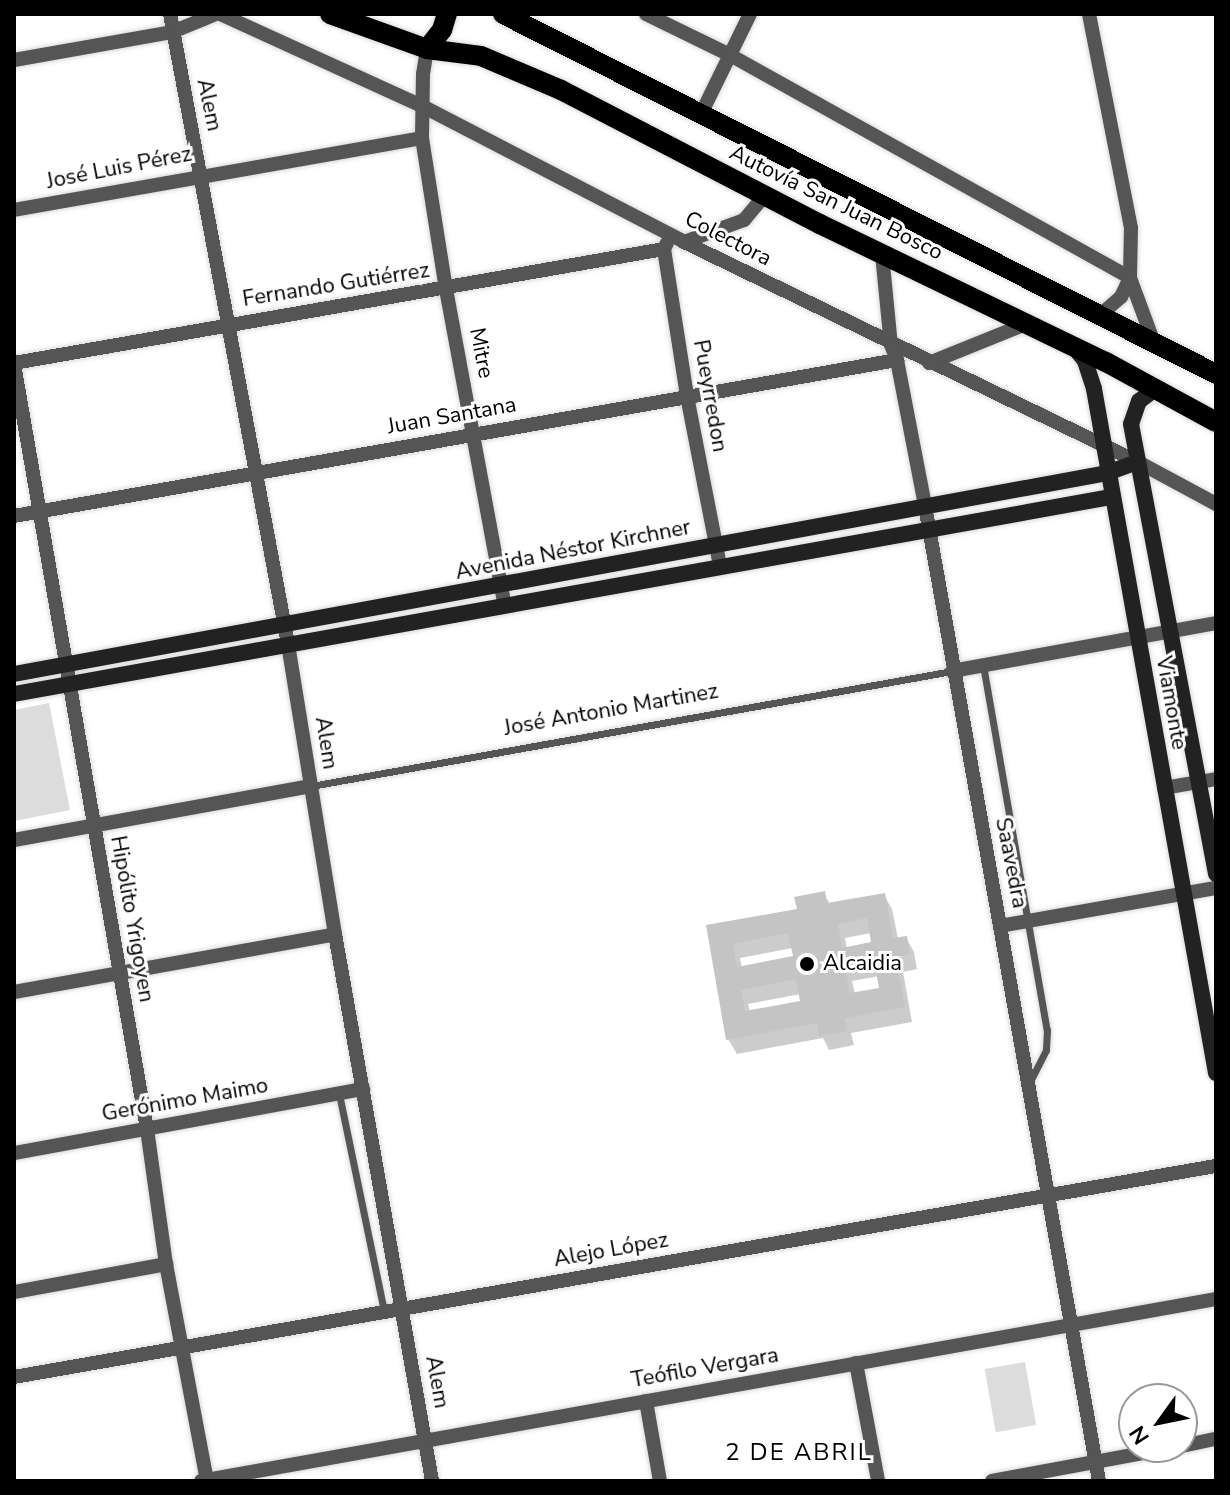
<!DOCTYPE html>
<meta charset="utf-8">
<style>
body{margin:0}
#map{position:relative;width:1230px;height:1495px;overflow:hidden;background:#fff;font-family:"Nunito Sans",sans-serif}
div>[style]{position:absolute}
.green>*{inset:0;background:#dcdcdc;transform-origin:0 0}
.shadow>*{inset:0;background:#0003}
.building>*{inset:0;background:#c4c4c4}
.roads{filter:drop-shadow(0 0 2px #dbdbdb) drop-shadow(0 0 2px #dbdbdb)}
.lane>*{height:7px;margin:-3.5px;padding:0 3.5px;transform-origin:3.5px;border-radius:3.5px;background:#555}
.street>*{height:14px;margin:-7px;padding:0 7px;transform-origin:7px;border-radius:7px;background:#555}
.secondary>*{height:16px;margin:-8px;padding:0 8px;transform-origin:8px;border-radius:8px;background:#222}
.primary>*{height:20px;margin:-10px;padding:0 10px;transform-origin:10px;border-radius:10px;background:#000}
.dots>*{width:22px;height:22px;translate:-50% -50%;box-sizing:border-box;border:4px solid #fff;border-radius:50%}
span{translate:-50% -50%;white-space:nowrap;text-align:center;line-height:1.15;-webkit-text-stroke:6px #fff;paint-order:stroke}
.street-label{font-size:22px;color:#000}
.poi-label{font-size:22px;color:#000}
.left{translate:0 -50%;text-align:left}
.neighbourhood-label{font-size:24px;color:#000;letter-spacing:2px}
.frame{position:absolute;inset:0;border:16px solid #000;pointer-events:none}
.north{position:absolute;left:1118px;top:1383px;width:80px;height:80px;box-sizing:border-box;background:#fff;border:2px solid #999;border-radius:50%;rotate:237deg;font-size:22px;font-weight:700;line-height:32px;text-align:center;color:#000}
.north::after{content:'';display:block;margin:auto;width:28px;height:36px;background:#000;clip-path:polygon(50% 0,100% 100%,50% 72%,0 100%)}
</style>
<div id="map">
<div class="green">
<div style="clip-path:polygon(49px 703px,70px 810px,14px 821px,14px 710px)"></div>
<div style="left:1025px;top:1362px;width:64px;height:41px;rotate:80deg"></div>
</div>
<div class="shadow">
<div style="clip-path:polygon(evenodd,824px 894px,830px 904px,884px 895px,892px 909px,898px 939px,906px 938px,914px 952px,917px 969px,903px 972px,912px 1022px,851px 1033px,854px 1045px,829px 1050px,823px 1038px,737px 1054px,728px 1039px,708px 927px,799px 910px,824px 894px,871px 933px,873px 944px,847px 949px,845px 938px,871px 933px,824px 894px,793px 948px,795px 958px,742px 968px,740px 958px,793px 948px,824px 894px,879px 976px,882px 989px,855px 994px,852px 981px,879px 976px,824px 894px,801px 994px,802px 1002px,750px 1012px,748px 1004px,801px 994px)"></div>
</div>
<div class="building">
<div style="clip-path:polygon(evenodd,825px 891px,827px 903px,885px 893px,893px 938px,907px 936px,910px 954px,896px 957px,905px 1007px,844px 1018px,847px 1031px,819px 1036px,817px 1023px,726px 1040px,706px 925px,797px 909px,794px 897px,825px 891px,867px 918px,871px 942px,842px 948px,838px 924px,867px 918px,825px 891px,788px 933px,793px 956px,737px 967px,733px 944px,788px 933px,825px 891px,874px 961px,879px 988px,850px 993px,845px 967px,874px 961px,825px 891px,796px 979px,800px 1001px,745px 1011px,741px 990px,796px 979px)"></div>
</div>
<div class="roads">
<div class="lane">
<div style="left:983px;top:665px;width:371px;rotate:80.1deg"></div>
<div style="left:1047px;top:1030px;width:20px;rotate:93deg"></div>
<div style="left:1046px;top:1050px;width:36px;rotate:117deg"></div>
<div style="left:311px;top:786px;width:651px;rotate:-10.17deg"></div>
<div style="left:339px;top:1094px;width:222px;rotate:78.3deg"></div>
</div>
<div class="street">
<div style="left:170px;top:14px;width:641px;rotate:79.39deg"></div>
<div style="left:288px;top:644px;width:294px;rotate:80.8deg"></div>
<div style="left:335px;top:934px;width:556px;rotate:79.94deg"></div>
<div style="left:220px;top:14px;width:224px;rotate:24.5deg"></div>
<div style="left:424px;top:107px;width:293px;rotate:27.4deg"></div>
<div style="left:684px;top:242px;width:504px;rotate:25.85deg"></div>
<div style="left:1138px;top:462px;width:89px;rotate:28.3deg"></div>
<div style="left:646px;top:14px;width:93px;rotate:26deg"></div>
<div style="left:730px;top:55px;width:458px;rotate:29.1deg"></div>
<div style="left:1130px;top:278px;width:50px;rotate:-88.9deg"></div>
<div style="left:1131px;top:228px;width:218px;rotate:-101.1deg"></div>
<div style="left:427px;top:49px;width:25px;rotate:99deg"></div>
<div style="left:423px;top:74px;width:64px;rotate:90.9deg"></div>
<div style="left:422px;top:138px;width:153px;rotate:81deg"></div>
<div style="left:446px;top:289px;width:322px;rotate:79.5deg"></div>
<div style="left:14px;top:60px;width:160px;rotate:-10deg"></div>
<div style="left:172px;top:32px;width:48px;rotate:-22.2deg"></div>
<div style="left:702px;top:112px;width:109px;rotate:-63.9deg"></div>
<div style="left:14px;top:210px;width:414px;rotate:-10deg"></div>
<div style="left:684px;top:242px;width:64px;rotate:-20.1deg"></div>
<div style="left:744px;top:220px;width:33px;rotate:-50deg"></div>
<div style="left:667px;top:243px;width:7px;rotate:117deg"></div>
<div style="left:664px;top:249px;width:149px;rotate:81.1deg"></div>
<div style="left:687px;top:396px;width:172px;rotate:79deg"></div>
<div style="left:882px;top:254px;width:91px;rotate:84.4deg"></div>
<div style="left:891px;top:345px;width:16px;rotate:68deg"></div>
<div style="left:897px;top:360px;width:149px;rotate:79.1deg"></div>
<div style="left:925px;top:506px;width:990px;rotate:79.88deg"></div>
<div style="left:1099px;top:316px;width:29px;rotate:-41deg"></div>
<div style="left:1121px;top:297px;width:21px;rotate:-65deg"></div>
<div style="left:1130px;top:278px;width:69px;rotate:69.7deg"></div>
<div style="left:14px;top:363px;width:660px;rotate:-9.95deg"></div>
<div style="left:929px;top:363px;width:107px;rotate:-22deg"></div>
<div style="left:14px;top:364px;width:776px;rotate:80.14deg"></div>
<div style="left:147px;top:1129px;width:136px;rotate:82deg"></div>
<div style="left:166px;top:1264px;width:221px;rotate:79.3deg"></div>
<div style="left:14px;top:516px;width:897px;rotate:-10.02deg"></div>
<div style="left:952px;top:671px;width:268px;rotate:-10.3deg"></div>
<div style="left:1164px;top:788px;width:53px;rotate:-9.8deg"></div>
<div style="left:14px;top:840px;width:302px;rotate:-10.3deg"></div>
<div style="left:1000px;top:926px;width:219px;rotate:-10deg"></div>
<div style="left:14px;top:992px;width:326px;rotate:-10.2deg"></div>
<div style="left:14px;top:1153px;width:355px;rotate:-10.4deg"></div>
<div style="left:14px;top:1292px;width:155px;rotate:-10.4deg"></div>
<div style="left:856px;top:1363px;width:120px;rotate:79.4deg"></div>
<div style="left:14px;top:1377px;width:1220px;rotate:-9.96deg"></div>
<div style="left:646px;top:1401px;width:81px;rotate:80.1deg"></div>
<div style="left:1182px;top:1446px;width:35px;rotate:-12deg"></div>
<div style="left:201px;top:1481px;width:1031px;rotate:-10.17deg"></div>
<div style="left:992px;top:1481px;width:186px;rotate:-10.5deg"></div>
</div>
<div class="secondary">
<div style="left:1073px;top:346px;width:19px;rotate:51deg"></div>
<div style="left:1085px;top:361px;width:29px;rotate:72deg"></div>
<div style="left:1094px;top:389px;width:695px;rotate:79.89deg"></div>
<div style="left:1155px;top:389px;width:20px;rotate:143deg"></div>
<div style="left:1139px;top:401px;width:24px;rotate:109deg"></div>
<div style="left:1131px;top:424px;width:458px;rotate:79.3deg"></div>
<div style="left:14px;top:674px;width:1111px;rotate:-10.42deg"></div>
<div style="left:1107px;top:473px;width:33px;rotate:-20deg"></div>
<div style="left:14px;top:694px;width:1115px;rotate:-10.18deg"></div>
</div>
<div class="primary">
<div style="left:330px;top:14px;width:103px;rotate:19.8deg"></div>
<div style="left:427px;top:49px;width:54px;rotate:7.4deg"></div>
<div style="left:481px;top:56px;width:87px;rotate:23deg"></div>
<div style="left:561px;top:90px;width:292px;rotate:27.4deg"></div>
<div style="left:820px;top:224px;width:318px;rotate:25.8deg"></div>
<div style="left:1106px;top:362px;width:125px;rotate:28.6deg"></div>
<div style="left:503px;top:14px;width:799px;rotate:26.79deg"></div>
<div style="left:427px;top:49px;width:24px;rotate:-52deg"></div>
<div style="left:442px;top:30px;width:17px;rotate:-73deg"></div>
</div>
</div>
<div class="dots">
<div style="left:807px;top:964px;background:#000"></div>
</div>
<div class="street-label">
<span style="left:209px;top:105px;rotate:78deg">Alem</span>
<span style="left:119px;top:168px;rotate:-11deg">José Luis Pérez</span>
<span style="left:836px;top:203px;rotate:26deg">Autovía San Juan Bosco</span>
<span style="left:728px;top:239px;rotate:27deg">Colectora</span>
<span style="left:336px;top:285px;rotate:-9deg">Fernando Gutiérrez</span>
<span style="left:481px;top:353px;rotate:79deg">Mitre</span>
<span style="left:710px;top:396px;rotate:80deg">Pueyrredon</span>
<span style="left:452px;top:416px;rotate:-10deg">Juan Santana</span>
<span style="left:573px;top:550px;rotate:-11deg">Avenida Néstor Kirchner</span>
<span style="left:1171px;top:703px;rotate:80deg">Viamonte</span>
<span style="left:611px;top:710px;rotate:-10deg">José Antonio Martinez</span>
<span style="left:326px;top:743px;rotate:81deg">Alem</span>
<span style="left:1011px;top:863px;rotate:79deg">Saavedra</span>
<span style="left:132px;top:919px;rotate:80deg">Hipólito Yrigoyen</span>
<span style="left:185px;top:1100px;rotate:-10deg">Gerónimo Maimo</span>
<span style="left:611px;top:1250px;rotate:-10deg">Alejo López</span>
<span style="left:705px;top:1368px;rotate:-10deg">Teófilo Vergara</span>
<span style="left:437px;top:1382px;rotate:80deg">Alem</span>
</div>
<div class="poi-label">
<span class="left" style="left:823px;top:964px">Alcaidia</span>
</div>
<div class="neighbourhood-label">
<span style="left:799px;top:1453px">2 DE ABRIL</span>
</div>
<div class="frame"></div>
<div class="north">N</div>
</div>
